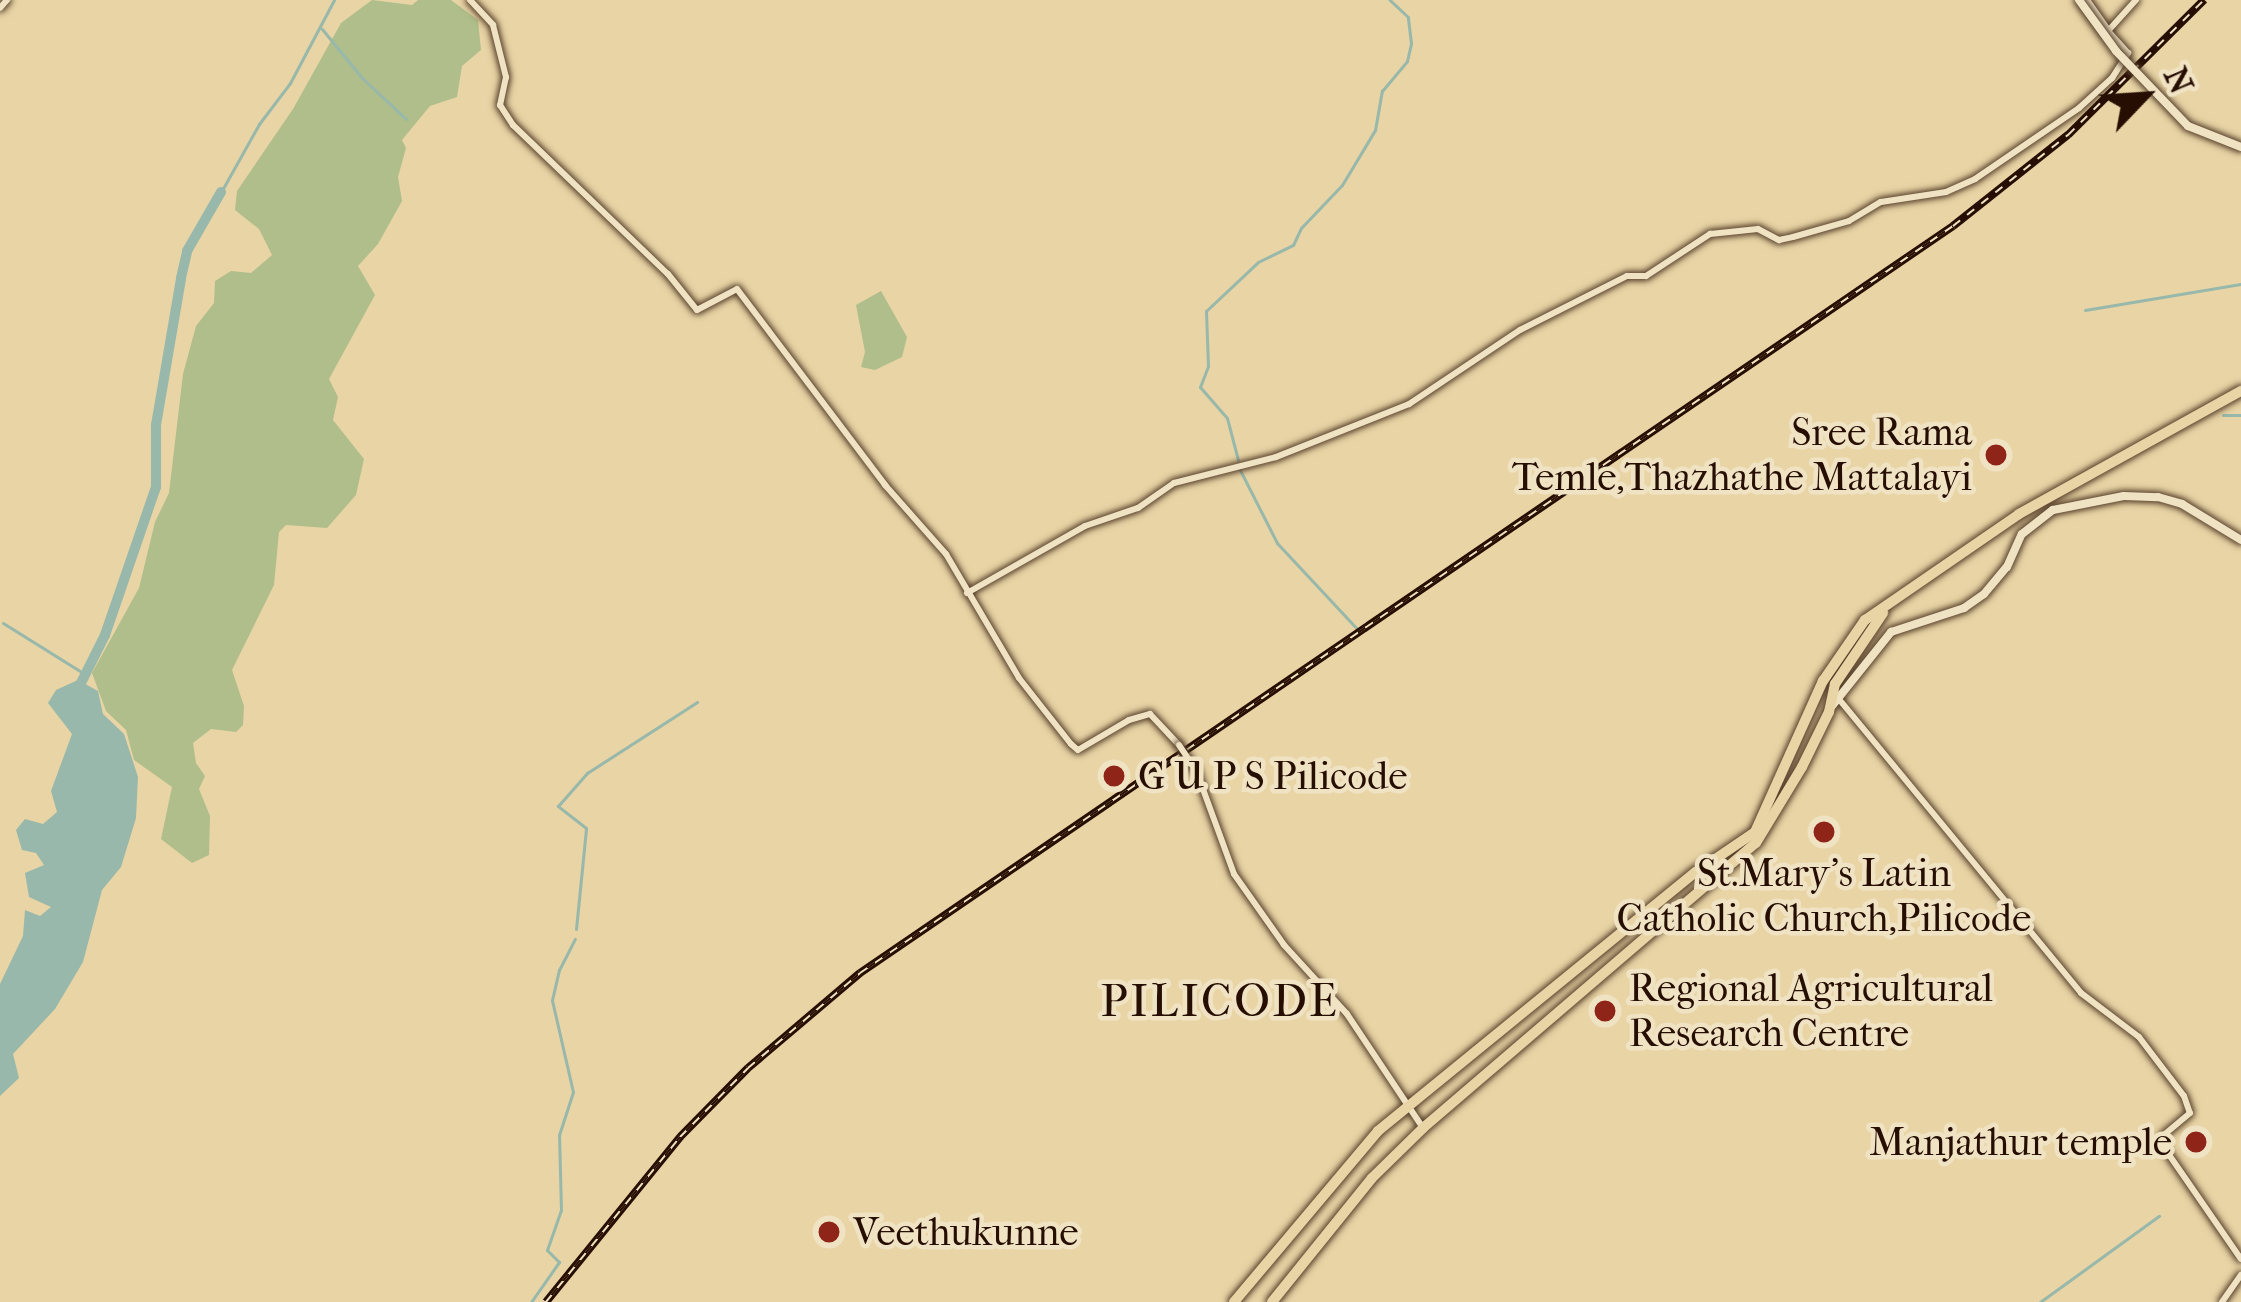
<!DOCTYPE html>
<style>
body{margin:0}
#map{position:relative;width:2241px;height:1302px;overflow:hidden;background:#e8d4a5;font-family:"IM FELL French Canon",serif}
div>[style]{position:absolute}
.green>*{inset:0;background:#b0be8b}
.water>*{inset:0;background:#97b8aa}
.stream>*{height:3px;margin:-1.5px;padding:0 1.5px;transform-origin:1.5px;border-radius:1.5px;background:#97b8aa}
.river>*{height:10px;margin:-5px;padding:0 5px;transform-origin:5px;border-radius:5px;background:#97b8aa}
.roads{filter:drop-shadow(0 0 3px #57402b) drop-shadow(0 0 3px #57402b)}
.tertiary>*{height:6px;margin:-3px;padding:0 3px;transform-origin:3px;border-radius:3px;background:#f0e3c4}
.secondary>*{height:8px;margin:-4px;padding:0 4px;transform-origin:4px;border-radius:4px;background:#f0e3c4}
.trunk>*{height:10px;margin:-5px;padding:0 5px;transform-origin:5px;border-radius:5px;background:#e8d4a5}
.rail>*{height:8px;margin-top:-4px;transform-origin:0;background:repeating-linear-gradient(90deg,#f0e3c4 0 9px,#270e02 0 18px);box-sizing:border-box;border-block:3px solid #270e02}
.bridges{filter:drop-shadow(0 0 3px #57402b) drop-shadow(0 0 3px #57402b)}
.tertiary-bridge>*{height:6px;margin:-3px;padding:0 3px;transform-origin:3px;border-radius:3px;background:#f0e3c4}
.secondary-bridge>*{height:8px;margin:-4px;padding:0 4px;transform-origin:4px;border-radius:4px;background:#f0e3c4}
.dots>*{width:33px;height:33px;translate:-50% -50%;box-sizing:border-box;border:6px solid #f0e3c4;border-radius:50%}
span{translate:-50% -50%;white-space:nowrap;text-align:center;line-height:1.15;-webkit-text-stroke:9px #f0e3c4;paint-order:stroke}
.poi-label{font-size:39px;color:#270e02}
.right{translate:-100% -50%;text-align:right}
.left{translate:0 -50%;text-align:left}
.quarter-label{font-size:45px;color:#270e02;letter-spacing:3px}
.north{position:absolute;left:2085px;top:36px;width:120px;height:120px;-webkit-text-stroke:9px #f0e3c4;paint-order:stroke;rotate:65deg;font-size:33px;font-weight:700;line-height:48px;text-align:center;color:#270e02}
.north::after{content:'';display:block;margin:auto;width:42px;height:54px;background:#270e02;clip-path:polygon(50% 0,100% 100%,50% 72%,0 100%)}
</style>
<div id="map">
<div class="green">
<div style="clip-path:polygon(372px 0,412px 5px,418px 0,451px 0,478px 20px,481px 50px,462px 66px,457px 97px,430px 106px,402px 140px,406px 148px,398px 177px,402px 201px,378px 244px,358px 266px,375px 295px,329px 379px,338px 397px,333px 420px,364px 459px,356px 495px,327px 528px,286px 525px,279px 532px,274px 585px,232px 670px,244px 706px,243px 725px,236px 732px,211px 729px,193px 743px,196px 763px,205px 776px,199px 789px,210px 816px,209px 855px,192px 863px,161px 839px,172px 787px,134px 760px,126px 730px,106px 711px,92px 673px,139px 588px,155px 522px,169px 493px,183px 374px,196px 326px,214px 303px,215px 281px,231px 271px,251px 273px,272px 255px,259px 229px,235px 210px,237px 191px,293px 109px,341px 23px)"></div>
<div style="clip-path:polygon(881px 291px,907px 337px,902px 357px,875px 370px,861px 367px,865px 352px,856px 305px)"></div>
</div>
<div class="water">
<div style="clip-path:polygon(78px 680px,98px 691px,103px 714px,124px 734px,138px 777px,136px 818px,121px 867px,102px 890px,83px 962px,55px 1009px,13px 1054px,19px 1078px,0 1096px,0 984px,23px 936px,25px 910px,40px 916px,51px 907px,29px 897px,25px 873px,44px 865px,36px 853px,22px 850px,16px 830px,25px 819px,43px 824px,57px 812px,51px 791px,72px 734px,48px 703px,56px 690px)"></div>
</div>
<div class="stream">
<div style="left:322px;top:29px;width:63px;rotate:50.8deg"></div>
<div style="left:362px;top:78px;width:60px;rotate:43deg"></div>
<div style="left:221px;top:192px;width:78px;rotate:-60.8deg"></div>
<div style="left:259px;top:124px;width:51px;rotate:-52.9deg"></div>
<div style="left:290px;top:83px;width:94px;rotate:-62.1deg"></div>
<div style="left:2085px;top:310px;width:158px;rotate:-9.5deg"></div>
<div style="left:2223px;top:415px;width:18px"></div>
<div style="left:1238px;top:460px;width:43px;rotate:-104.7deg"></div>
<div style="left:1227px;top:418px;width:41px;rotate:-131.1deg"></div>
<div style="left:1200px;top:387px;width:22px;rotate:-69deg"></div>
<div style="left:1208px;top:366px;width:55px;rotate:-92.1deg"></div>
<div style="left:1206px;top:311px;width:71px;rotate:-43.3deg"></div>
<div style="left:1258px;top:262px;width:39px;rotate:-26deg"></div>
<div style="left:1293px;top:245px;width:19px;rotate:-65deg"></div>
<div style="left:1301px;top:228px;width:59px;rotate:-46.4deg"></div>
<div style="left:1342px;top:185px;width:64px;rotate:-59deg"></div>
<div style="left:1375px;top:130px;width:40px;rotate:-80deg"></div>
<div style="left:1382px;top:91px;width:39px;rotate:-50deg"></div>
<div style="left:1407px;top:61px;width:18px;rotate:-77deg"></div>
<div style="left:1411px;top:43px;width:26px;rotate:-97deg"></div>
<div style="left:1408px;top:17px;width:25px;rotate:-137deg"></div>
<div style="left:1240px;top:470px;width:82px;rotate:63.1deg"></div>
<div style="left:1277px;top:543px;width:119px;rotate:47deg"></div>
<div style="left:3px;top:623px;width:94px;rotate:32deg"></div>
<div style="left:576px;top:929px;width:101px;rotate:-84.3deg"></div>
<div style="left:586px;top:828px;width:36px;rotate:-142deg"></div>
<div style="left:558px;top:806px;width:44px;rotate:-48.7deg"></div>
<div style="left:587px;top:773px;width:131px;rotate:-32.8deg"></div>
<div style="left:531px;top:1302px;width:49px;rotate:-55deg"></div>
<div style="left:559px;top:1262px;width:17px;rotate:-135deg"></div>
<div style="left:547px;top:1250px;width:42px;rotate:-70.7deg"></div>
<div style="left:561px;top:1210px;width:75px;rotate:-91.5deg"></div>
<div style="left:559px;top:1135px;width:45px;rotate:-72deg"></div>
<div style="left:573px;top:1092px;width:94px;rotate:-102.9deg"></div>
<div style="left:552px;top:1000px;width:31px;rotate:-77deg"></div>
<div style="left:559px;top:970px;width:35px;rotate:-63deg"></div>
<div style="left:2040px;top:1302px;width:147px;rotate:-35.9deg"></div>
</div>
<div class="river">
<div style="left:78px;top:689px;width:60px;rotate:-63.4deg"></div>
<div style="left:105px;top:635px;width:157px;rotate:-71deg"></div>
<div style="left:156px;top:487px;width:62px;rotate:-90deg"></div>
<div style="left:156px;top:425px;width:149px;rotate:-80.3deg"></div>
<div style="left:181px;top:278px;width:28px;rotate:-77deg"></div>
<div style="left:187px;top:251px;width:68px;rotate:-60deg"></div>
</div>
<div class="roads">
<div class="tertiary">
<div style="left:470px;top:0;width:34px;rotate:47deg"></div>
<div style="left:493px;top:25px;width:54px;rotate:76deg"></div>
<div style="left:506px;top:77px;width:29px;rotate:102deg"></div>
<div style="left:500px;top:105px;width:24px;rotate:57deg"></div>
<div style="left:513px;top:125px;width:215px;rotate:43.9deg"></div>
<div style="left:668px;top:274px;width:46px;rotate:51.1deg"></div>
<div style="left:697px;top:310px;width:45px;rotate:-27.7deg"></div>
<div style="left:737px;top:289px;width:246px;rotate:52.9deg"></div>
<div style="left:885px;top:485px;width:92px;rotate:48.5deg"></div>
<div style="left:946px;top:554px;width:144px;rotate:59.5deg"></div>
<div style="left:1019px;top:678px;width:84px;rotate:51.8deg"></div>
<div style="left:1071px;top:744px;width:9px;rotate:41deg"></div>
<div style="left:1078px;top:750px;width:59px;rotate:-30.5deg"></div>
<div style="left:1129px;top:720px;width:22px;rotate:-16deg"></div>
<div style="left:1150px;top:714px;width:42px;rotate:46.9deg"></div>
<div style="left:0;top:8px;width:11px;rotate:-49deg"></div>
<div style="left:967px;top:593px;width:136px;rotate:-29.6deg"></div>
<div style="left:1085px;top:526px;width:56px;rotate:-18.8deg"></div>
<div style="left:1138px;top:508px;width:44px;rotate:-34.8deg"></div>
<div style="left:1174px;top:483px;width:105px;rotate:-14.3deg"></div>
<div style="left:1276px;top:457px;width:143px;rotate:-21.7deg"></div>
<div style="left:1409px;top:404px;width:133px;rotate:-33.7deg"></div>
<div style="left:1520px;top:330px;width:120px;rotate:-26.8deg"></div>
<div style="left:1627px;top:276px;width:19px"></div>
<div style="left:1646px;top:276px;width:77px;rotate:-33.3deg"></div>
<div style="left:1710px;top:234px;width:48px;rotate:-5.9deg"></div>
<div style="left:1758px;top:229px;width:24px;rotate:28deg"></div>
<div style="left:1779px;top:240px;width:14px;rotate:-12deg"></div>
<div style="left:1793px;top:237px;width:58px;rotate:-15.9deg"></div>
<div style="left:1849px;top:221px;width:37px;rotate:-31deg"></div>
<div style="left:1881px;top:202px;width:66px;rotate:-8.7deg"></div>
<div style="left:1946px;top:192px;width:32px;rotate:-24deg"></div>
<div style="left:1975px;top:179px;width:126px;rotate:-34.3deg"></div>
<div style="left:2079px;top:108px;width:45px;rotate:-42.3deg"></div>
<div style="left:2112px;top:78px;width:30px;rotate:-57deg"></div>
<div style="left:2128px;top:53px;width:30px;rotate:-132deg"></div>
<div style="left:2108px;top:31px;width:42px;rotate:-47.9deg"></div>
<div style="left:1838px;top:698px;width:382px;rotate:50.5deg"></div>
<div style="left:2081px;top:993px;width:73px;rotate:37.2deg"></div>
<div style="left:2139px;top:1037px;width:74px;rotate:52.7deg"></div>
<div style="left:2184px;top:1096px;width:18px;rotate:71deg"></div>
<div style="left:2190px;top:1113px;width:35px;rotate:140deg"></div>
<div style="left:2163px;top:1136px;width:10px;rotate:90deg"></div>
<div style="left:2163px;top:1146px;width:137px;rotate:55.4deg"></div>
<div style="left:1196px;top:770px;width:111px;rotate:69.9deg"></div>
<div style="left:1234px;top:874px;width:87px;rotate:54.8deg"></div>
<div style="left:1284px;top:945px;width:93px;rotate:47.6deg"></div>
<div style="left:1347px;top:1014px;width:137px;rotate:56.3deg"></div>
<div style="left:2222px;top:1302px;width:33px;rotate:-55deg"></div>
</div>
<div class="secondary">
<div style="left:2086px;top:0;width:38px;rotate:55deg"></div>
<div style="left:1832px;top:706px;width:95px;rotate:-51.4deg"></div>
<div style="left:1891px;top:632px;width:77px;rotate:-18.2deg"></div>
<div style="left:1964px;top:608px;width:24px;rotate:-35deg"></div>
<div style="left:1984px;top:594px;width:35px;rotate:-50deg"></div>
<div style="left:2007px;top:567px;width:36px;rotate:-66deg"></div>
<div style="left:2022px;top:534px;width:39px;rotate:-38deg"></div>
<div style="left:2053px;top:510px;width:72px;rotate:-11.2deg"></div>
<div style="left:2124px;top:496px;width:34px;rotate:2deg"></div>
<div style="left:2158px;top:497px;width:25px;rotate:16deg"></div>
<div style="left:2182px;top:504px;width:69px;rotate:31.4deg"></div>
</div>
<div class="trunk">
<div style="left:1234px;top:1302px;width:224px;rotate:-49.9deg"></div>
<div style="left:1378px;top:1131px;width:410px;rotate:-39.2deg"></div>
<div style="left:1696px;top:872px;width:71px;rotate:-34.1deg"></div>
<div style="left:1755px;top:832px;width:166px;rotate:-65.8deg"></div>
<div style="left:1823px;top:681px;width:74px;rotate:-55.5deg"></div>
<div style="left:1865px;top:620px;width:187px;rotate:-34.5deg"></div>
<div style="left:2019px;top:514px;width:254px;rotate:-29deg"></div>
<div style="left:1272px;top:1302px;width:159px;rotate:-51.1deg"></div>
<div style="left:1372px;top:1178px;width:71px;rotate:-44.4deg"></div>
<div style="left:1423px;top:1128px;width:438px;rotate:-40.6deg"></div>
<div style="left:1756px;top:843px;width:89px;rotate:-58.8deg"></div>
<div style="left:1802px;top:767px;width:61px;rotate:-63.9deg"></div>
<div style="left:1829px;top:712px;width:29px;rotate:-78deg"></div>
<div style="left:1835px;top:684px;width:86px;rotate:-55.9deg"></div>
</div>
</div>
<div class="rail">
<div style="left:546px;top:1302px;width:213px;rotate:-50.9deg"></div>
<div style="left:680px;top:1137px;width:97px;rotate:-45.4deg"></div>
<div style="left:748px;top:1068px;width:147px;rotate:-40.3deg"></div>
<div style="left:860px;top:973px;width:1324px;rotate:-34.35deg"></div>
<div style="left:1953px;top:226px;width:147px;rotate:-38.4deg"></div>
<div style="left:2068px;top:135px;width:192px;rotate:-44.8deg"></div>
</div>
<div class="bridges">
<div class="tertiary-bridge">
<div style="left:1179px;top:745px;width:30px;rotate:56deg"></div>
</div>
<div class="secondary-bridge">
<div style="left:2079px;top:0;width:63px;rotate:54deg"></div>
<div style="left:2116px;top:51px;width:104px;rotate:46.2deg"></div>
<div style="left:2188px;top:126px;width:57px;rotate:21.6deg"></div>
</div>
</div>
<div class="dots">
<div style="left:1996px;top:455px;background:#8f2418"></div>
<div style="left:1114px;top:776px;background:#8f2418"></div>
<div style="left:1824px;top:832px;background:#8f2418"></div>
<div style="left:1605px;top:1011px;background:#8f2418"></div>
<div style="left:2196px;top:1142px;background:#8f2418"></div>
<div style="left:829px;top:1232px;background:#8f2418"></div>
</div>
<div class="poi-label">
<span class="right" style="left:1972px;top:455px">Sree Rama<br>Temle,Thazhathe Mattalayi</span>
<span class="left" style="left:1138px;top:776px">G U P S Pilicode</span>
<span style="left:1824px;top:896px">St.Mary's Latin<br>Catholic Church,Pilicode</span>
<span class="left" style="left:1629px;top:1011px">Regional Agricultural<br>Research Centre</span>
<span class="right" style="left:2172px;top:1142px">Manjathur temple</span>
<span class="left" style="left:853px;top:1232px">Veethukunne</span>
</div>
<div class="quarter-label">
<span style="left:1220px;top:1002px">PILICODE</span>
</div>
<div class="north">N</div>
</div>
